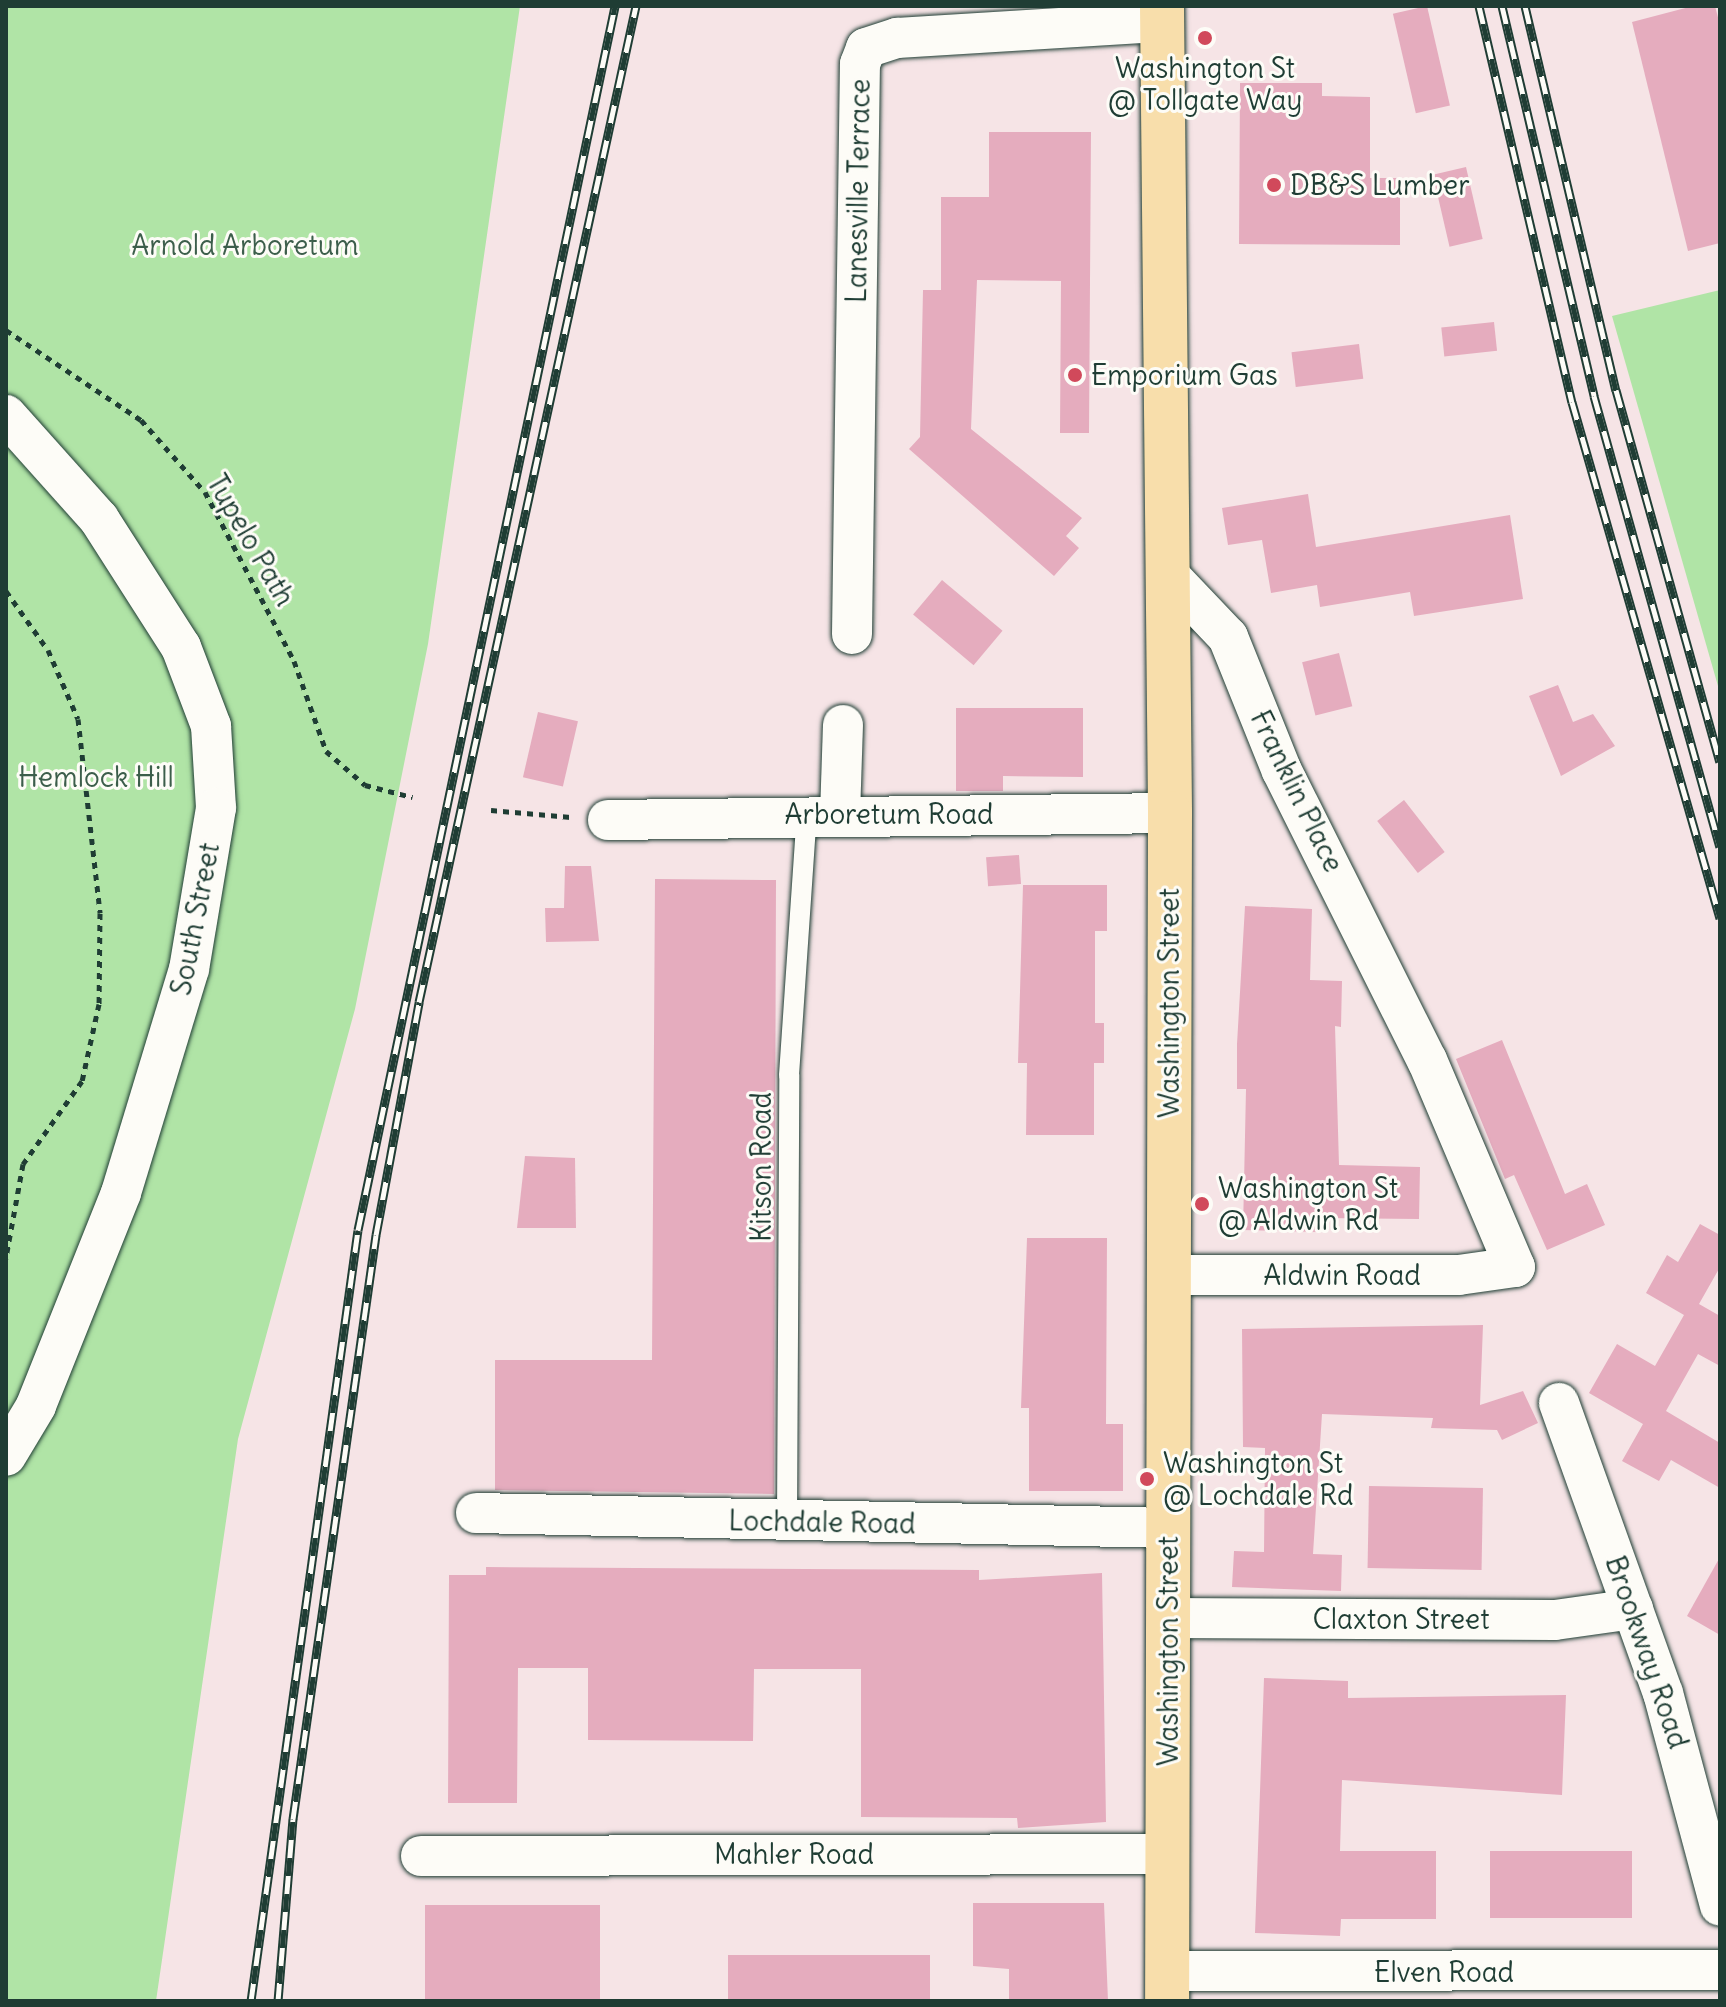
<!DOCTYPE html>
<style>
body{margin:0}
#map{position:relative;width:1726px;height:2007px;overflow:hidden;background:#f6e4e6;font-family:Delius,sans-serif}
div>[style]{position:absolute}
.green>*{inset:0;background:#b0e4a6}
.building>*{inset:0;background:#e5acbe;transform-origin:0 0}
.path>*{height:5px;margin-top:-2.5px;transform-origin:0;background:repeating-linear-gradient(90deg,#1f3d34 0 6px,transparent 0 12px)}
.roads{filter:drop-shadow(0 0 2px #1f3d34) drop-shadow(0 0 2px #1f3d34)}
.service>*{height:20px;margin:-10px;padding:0 10px;transform-origin:10px;border-radius:10px;background:#fdfcf7}
.minor>*{height:40px;margin:-20px;padding:0 20px;transform-origin:20px;border-radius:20px;background:#fdfcf7}
.primary>*{height:44px;margin:-22px;padding:0 22px;transform-origin:22px;border-radius:22px;background:#f8deab}
.rail>*{height:9px;margin-top:-4.5px;transform-origin:0;background:repeating-linear-gradient(90deg,#fdfcf7 0 18px,#1f3d34 0 36px);box-sizing:border-box;border-block:2px solid #1f3d34}
.dots>*{width:22px;height:22px;translate:-50% -50%;box-sizing:border-box;border:4px solid #fdfcf7;border-radius:50%}
span{translate:-50% -50%;white-space:nowrap;text-align:center;line-height:1.15;-webkit-text-stroke:6px #fdfcf7;paint-order:stroke}
.poi-label{font-size:28px;color:#1f3d34}
.left{translate:0 -50%;text-align:left}
.street-label{font-size:28px;color:#1f3d34}
.park-label{font-size:28px;color:#3c5e4b}
.frame{position:absolute;inset:0;border:8px solid #1f3d34;pointer-events:none}
</style>
<div id="map">
<div class="green">
<div style="clip-path:polygon(6px 6px,520px 6px,428px 644px,355px 1009px,238px 1439px,156px 2001px,6px 2001px)"></div>
<div style="clip-path:polygon(1720px 290px,1720px 693px,1612px 316px)"></div>
</div>
<div class="building">
<div style="left:1427px;top:6px;width:102px;height:35px;rotate:77deg"></div>
<div style="clip-path:polygon(1693px 6px,1715px 6px,1720px 25px,1720px 243px,1688px 251px,1632px 22px)"></div>
<div style="clip-path:polygon(1240px 83px,1322px 83px,1322px 96px,1370px 97px,1370px 178px,1400px 178px,1400px 245px,1239px 244px)"></div>
<div style="clip-path:polygon(989px 132px,1091px 132px,1089px 433px,1060px 433px,1061px 281px,977px 280px,971px 429px,1082px 518px,1066px 536px,1079px 548px,1054px 576px,909px 449px,920px 437px,923px 290px,941px 290px,941px 197px,989px 197px)"></div>
<div style="left:1466px;top:167px;width:74px;height:34px;rotate:77deg"></div>
<div style="left:1494px;top:322px;width:29px;height:53px;rotate:84deg"></div>
<div style="left:1359px;top:344px;width:35px;height:68px;rotate:83deg"></div>
<div style="clip-path:polygon(1308px 494px,1316px 547px,1510px 515px,1523px 599px,1414px 616px,1410px 592px,1320px 607px,1317px 585px,1271px 593px,1262px 540px,1228px 545px,1222px 508px)"></div>
<div style="left:942px;top:580px;width:79px;height:45px;rotate:40deg"></div>
<div style="left:1339px;top:653px;width:55px;height:38px;rotate:76deg"></div>
<div style="clip-path:polygon(1558px 685px,1573px 722px,1593px 714px,1615px 746px,1561px 776px,1529px 696px)"></div>
<div style="clip-path:polygon(956px 708px,1083px 708px,1083px 777px,1003px 776px,1003px 791px,956px 791px)"></div>
<div style="left:538px;top:712px;width:41px;height:67px;rotate:13deg"></div>
<div style="left:1404px;top:800px;width:66px;height:34px;rotate:52deg"></div>
<div style="left:1019px;top:855px;width:29px;height:33px;rotate:86deg"></div>
<div style="clip-path:polygon(565px 866px,591px 866px,599px 941px,546px 942px,545px 908px,564px 908px)"></div>
<div style="clip-path:polygon(655px 879px,776px 880px,774px 1494px,495px 1490px,495px 1360px,652px 1360px)"></div>
<div style="clip-path:polygon(1023px 885px,1107px 885px,1107px 931px,1095px 931px,1095px 1023px,1104px 1023px,1104px 1063px,1094px 1063px,1094px 1135px,1026px 1135px,1027px 1063px,1018px 1063px)"></div>
<div style="clip-path:polygon(1245px 906px,1312px 909px,1310px 980px,1342px 981px,1341px 1027px,1335px 1026px,1339px 1165px,1420px 1167px,1419px 1219px,1320px 1218px,1320px 1232px,1243px 1230px,1246px 1089px,1237px 1089px,1237px 1044px)"></div>
<div style="clip-path:polygon(1502px 1040px,1565px 1194px,1587px 1184px,1605px 1225px,1547px 1250px,1514px 1175px,1505px 1179px,1456px 1059px)"></div>
<div style="clip-path:polygon(525px 1156px,575px 1158px,576px 1228px,517px 1228px)"></div>
<div style="clip-path:polygon(1700px 1224px,1720px 1235px,1720px 1267px,1699px 1304px,1720px 1316px,1720px 1366px,1698px 1354px,1666px 1411px,1720px 1443px,1720px 1488px,1671px 1460px,1659px 1481px,1622px 1461px,1643px 1424px,1589px 1393px,1617px 1344px,1655px 1366px,1684px 1315px,1646px 1293px,1667px 1255px,1678px 1262px)"></div>
<div style="clip-path:polygon(1027px 1238px,1107px 1238px,1106px 1424px,1123px 1424px,1123px 1491px,1029px 1491px,1029px 1408px,1021px 1408px)"></div>
<div style="clip-path:polygon(1483px 1325px,1480px 1405px,1523px 1391px,1538px 1423px,1502px 1440px,1497px 1430px,1431px 1428px,1433px 1418px,1322px 1414px,1313px 1554px,1342px 1555px,1341px 1591px,1232px 1587px,1234px 1551px,1264px 1552px,1265px 1448px,1243px 1447px,1242px 1329px)"></div>
<div style="left:1369px;top:1486px;width:114px;height:82px;rotate:1deg"></div>
<div style="clip-path:polygon(1720px 1557px,1720px 1635px,1687px 1616px)"></div>
<div style="clip-path:polygon(486px 1567px,979px 1570px,979px 1580px,1102px 1573px,1106px 1822px,1018px 1828px,1017px 1818px,861px 1817px,861px 1669px,754px 1669px,753px 1741px,588px 1740px,588px 1668px,518px 1668px,517px 1803px,448px 1803px,449px 1575px,486px 1575px)"></div>
<div style="clip-path:polygon(1264px 1678px,1348px 1681px,1348px 1698px,1566px 1695px,1562px 1795px,1342px 1780px,1340px 1851px,1436px 1851px,1436px 1919px,1341px 1919px,1340px 1936px,1255px 1933px)"></div>
<div style="left:1490px;top:1851px;width:142px;height:67px"></div>
<div style="clip-path:polygon(973px 1903px,1104px 1903px,1108px 2001px,1009px 2001px,1009px 1969px,973px 1966px)"></div>
<div style="left:425px;top:1905px;width:175px;height:96px"></div>
<div style="left:728px;top:1955px;width:202px;height:46px"></div>
</div>
<div class="path">
<div style="left:6px;top:330px;width:162px;rotate:33.7deg"></div>
<div style="left:141px;top:420px;width:96px;rotate:48.4deg"></div>
<div style="left:205px;top:492px;width:191px;rotate:62.2deg"></div>
<div style="left:294px;top:661px;width:96px;rotate:70.4deg"></div>
<div style="left:326px;top:751px;width:52px;rotate:41.1deg"></div>
<div style="left:365px;top:785px;width:49px;rotate:14.3deg"></div>
<div style="left:6px;top:591px;width:72px;rotate:54.6deg"></div>
<div style="left:48px;top:650px;width:75px;rotate:66.5deg"></div>
<div style="left:78px;top:719px;width:195px;rotate:83.5deg"></div>
<div style="left:100px;top:913px;width:91px;rotate:90.6deg"></div>
<div style="left:99px;top:1004px;width:79px;rotate:102.4deg"></div>
<div style="left:82px;top:1081px;width:102px;rotate:125.4deg"></div>
<div style="left:23px;top:1164px;width:96px;rotate:100.3deg"></div>
<div style="left:491px;top:810px;width:80px;rotate:5deg"></div>
</div>
<div class="roads">
<div class="service">
<div style="left:787px;top:1522px;width:447px;rotate:-89.7deg"></div>
<div style="left:789px;top:1075px;width:263px;rotate:-86.1deg"></div>
</div>
<div class="minor">
<div style="left:6px;top:415px;width:140px;rotate:48.2deg"></div>
<div style="left:99px;top:519px;width:152px;rotate:57.4deg"></div>
<div style="left:181px;top:647px;width:85px;rotate:69.2deg"></div>
<div style="left:211px;top:726px;width:82px;rotate:86.5deg"></div>
<div style="left:216px;top:808px;width:163px;rotate:99.5deg"></div>
<div style="left:189px;top:969px;width:234px;rotate:106.9deg"></div>
<div style="left:121px;top:1193px;width:229px;rotate:111.8deg"></div>
<div style="left:36px;top:1406px;width:58px;rotate:121deg"></div>
<div style="left:1166px;top:572px;width:90px;rotate:46.4deg"></div>
<div style="left:1228px;top:637px;width:144px;rotate:68.1deg"></div>
<div style="left:1282px;top:771px;width:323px;rotate:63.4deg"></div>
<div style="left:1427px;top:1060px;width:225px;rotate:67deg"></div>
<div style="left:1515px;top:1267px;width:57px;rotate:171.9deg"></div>
<div style="left:1459px;top:1275px;width:290px;rotate:180deg"></div>
<div style="left:852px;top:634px;width:570px;rotate:-89.2deg"></div>
<div style="left:860px;top:64px;width:17px;rotate:-69deg"></div>
<div style="left:866px;top:48px;width:33px;rotate:-18deg"></div>
<div style="left:897px;top:38px;width:265px;rotate:-3.5deg"></div>
<div style="left:840px;top:815px;width:90px;rotate:-88.1deg"></div>
<div style="left:608px;top:820px;width:562px;rotate:-0.71deg"></div>
<div style="left:1559px;top:1403px;width:308px;rotate:70.3deg"></div>
<div style="left:1663px;top:1693px;width:220px;rotate:75deg"></div>
<div style="left:476px;top:1513px;width:692px;rotate:1.24deg"></div>
<div style="left:1168px;top:1618px;width:387px;rotate:0.3deg"></div>
<div style="left:1555px;top:1620px;width:79px;rotate:-8deg"></div>
<div style="left:421px;top:1856px;width:747px;rotate:-0.15deg"></div>
<div style="left:1167px;top:1971px;width:553px;rotate:-0.1deg"></div>
</div>
<div class="primary">
<div style="left:1162px;top:6px;width:807px;rotate:89.43deg"></div>
<div style="left:1170px;top:813px;width:1188px;rotate:90.14deg"></div>
</div>
</div>
<div class="rail">
<div style="left:1479px;top:6px;width:407px;rotate:76.8deg"></div>
<div style="left:1572px;top:402px;width:537px;rotate:74deg"></div>
<div style="left:1502px;top:6px;width:401px;rotate:76.7deg"></div>
<div style="left:1594px;top:396px;width:468px;rotate:74.4deg"></div>
<div style="left:1525px;top:6px;width:395px;rotate:76.7deg"></div>
<div style="left:1616px;top:390px;width:386px;rotate:74.4deg"></div>
<div style="left:251px;top:2001px;width:778px;rotate:-82.1deg"></div>
<div style="left:358px;top:1230px;width:1251px;rotate:-78.14deg"></div>
<div style="left:278px;top:2001px;width:183px;rotate:-85.3deg"></div>
<div style="left:293px;top:1819px;width:590px;rotate:-81.91deg"></div>
<div style="left:376px;top:1235px;width:237px;rotate:-79.5deg"></div>
<div style="left:419px;top:1002px;width:1019px;rotate:-77.71deg"></div>
</div>
<div class="dots">
<div style="left:1205px;top:38px;background:#d1495b"></div>
<div style="left:1274px;top:185px;background:#d1495b"></div>
<div style="left:1075px;top:375px;background:#d1495b"></div>
<div style="left:1202px;top:1204px;background:#d1495b"></div>
<div style="left:1147px;top:1479px;background:#d1495b"></div>
</div>
<div class="poi-label">
<span style="left:1205px;top:84px">Washington St<br>@ Tollgate Way</span>
<span class="left" style="left:1290px;top:185px">DB&amp;S Lumber</span>
<span class="left" style="left:1091px;top:375px">Emporium Gas</span>
<span class="left" style="left:1218px;top:1204px">Washington St<br>@ Aldwin Rd</span>
<span class="left" style="left:1163px;top:1479px">Washington St<br>@ Lochdale Rd</span>
</div>
<div class="street-label">
<span style="left:858px;top:191px;rotate:-89deg">Lanesville Terrace</span>
<span style="left:251px;top:540px;rotate:60deg">Tupelo Path</span>
<span style="left:1297px;top:791px;rotate:64deg">Franklin Place</span>
<span style="left:889px;top:814px">Arboretum Road</span>
<span style="left:195px;top:919px;rotate:-79deg">South Street</span>
<span style="left:1169px;top:1003px;rotate:-90deg">Washington Street</span>
<span style="left:761px;top:1167px;rotate:-90deg">Kitson Road</span>
<span style="left:1342px;top:1275px">Aldwin Road</span>
<span style="left:822px;top:1522px;rotate:1deg">Lochdale Road</span>
<span style="left:1401px;top:1619px">Claxton Street</span>
<span style="left:1168px;top:1651px;rotate:-90deg">Washington Street</span>
<span style="left:1647px;top:1652px;rotate:71deg">Brookway Road</span>
<span style="left:794px;top:1854px">Mahler Road</span>
<span style="left:1444px;top:1972px">Elven Road</span>
</div>
<div class="park-label">
<span style="left:245px;top:245px">Arnold Arboretum</span>
<span style="left:96px;top:777px">Hemlock Hill</span>
</div>
<div class="frame"></div>
</div>
